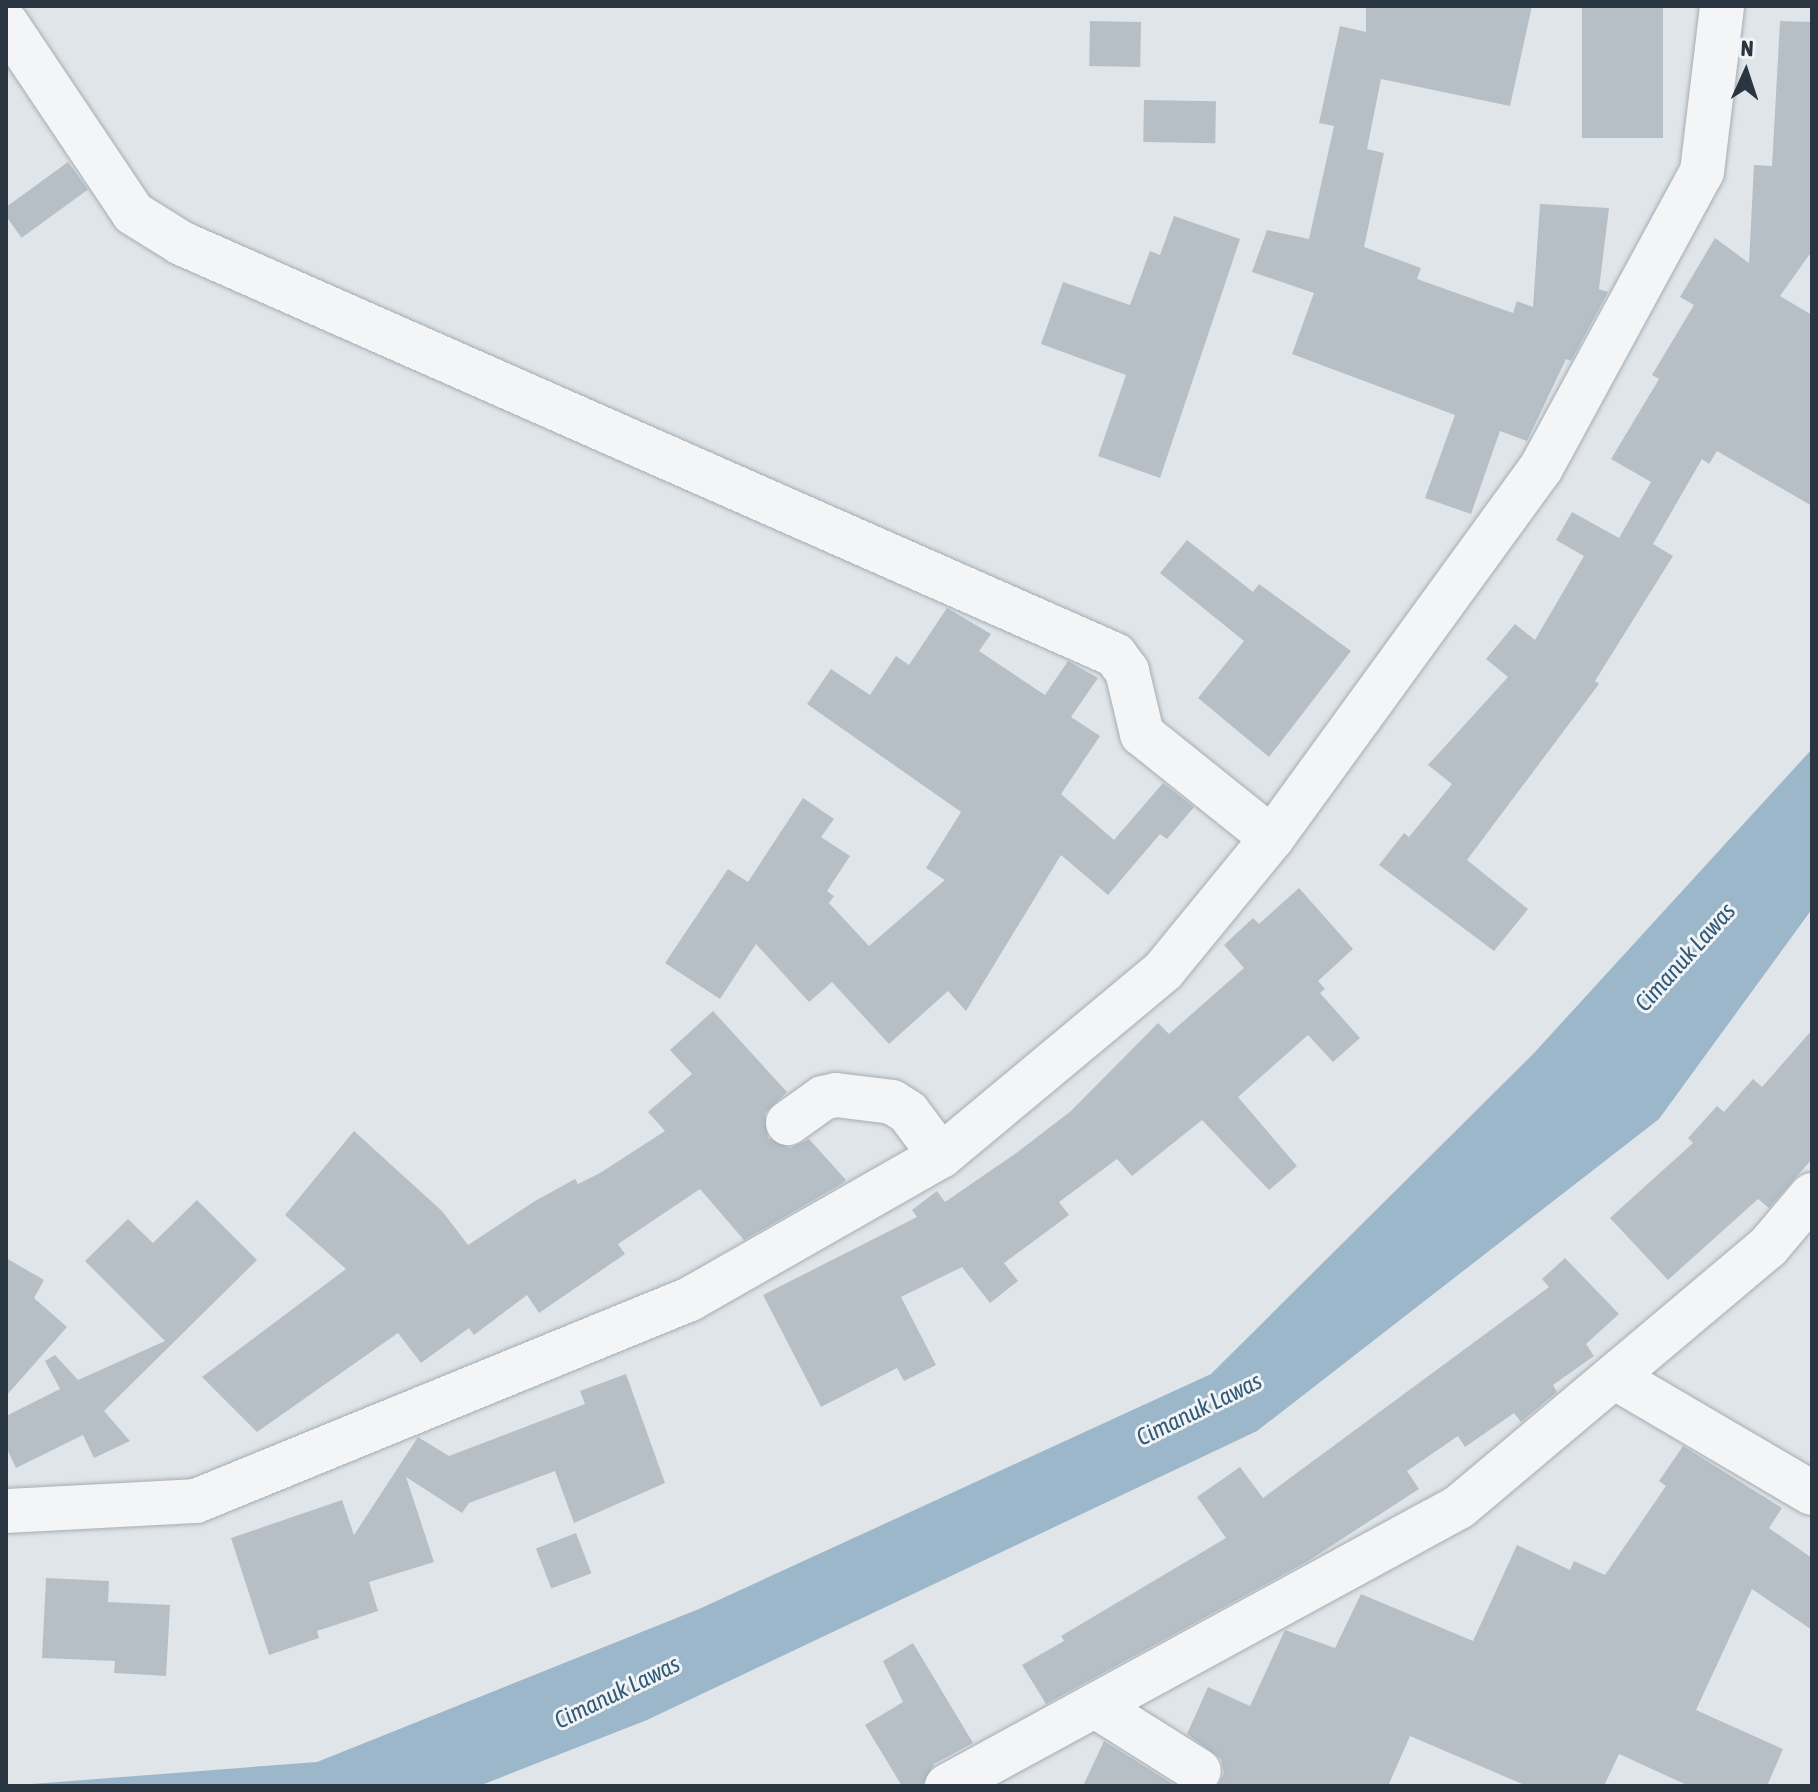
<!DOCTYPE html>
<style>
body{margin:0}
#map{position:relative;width:1818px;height:1792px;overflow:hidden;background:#e0e5e9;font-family:"Asap Condensed",sans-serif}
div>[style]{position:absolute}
.water>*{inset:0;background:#9bb7c9}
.building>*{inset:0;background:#b7bfc6;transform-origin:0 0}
.roads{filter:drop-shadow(0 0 2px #a5adb3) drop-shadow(0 0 2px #a5adb3)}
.minor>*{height:44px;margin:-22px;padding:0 22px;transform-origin:22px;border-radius:22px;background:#f3f5f7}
span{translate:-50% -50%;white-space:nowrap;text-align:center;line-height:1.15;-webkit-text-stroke:6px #f0f4f7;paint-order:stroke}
.water-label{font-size:24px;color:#335975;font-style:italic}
.frame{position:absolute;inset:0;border:8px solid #293541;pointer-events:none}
.north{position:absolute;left:1706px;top:32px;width:80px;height:80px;-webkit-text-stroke:6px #f0f4f7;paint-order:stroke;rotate:3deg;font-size:22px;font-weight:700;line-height:32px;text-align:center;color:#293541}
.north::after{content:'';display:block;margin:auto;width:28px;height:36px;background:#293541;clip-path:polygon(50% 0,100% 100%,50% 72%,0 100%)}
</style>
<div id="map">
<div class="water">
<div style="clip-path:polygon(1812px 749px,1812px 909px,1659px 1119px,1257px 1431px,647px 1720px,479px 1786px,6px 1786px,317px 1762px,699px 1609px,1211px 1374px,1534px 1053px)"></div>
</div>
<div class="building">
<div style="clip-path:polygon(1366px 6px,1532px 6px,1510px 106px,1381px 79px,1367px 149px,1384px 153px,1364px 247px,1421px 268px,1417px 279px,1513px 313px,1517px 301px,1533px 307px,1540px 204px,1609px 208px,1599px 289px,1608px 292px,1571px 361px,1566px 359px,1527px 441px,1500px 431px,1471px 514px,1425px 498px,1455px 415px,1292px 354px,1314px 293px,1252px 272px,1267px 230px,1309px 239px,1334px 126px,1319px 123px,1340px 26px,1366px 32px)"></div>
<div style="left:1582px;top:6px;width:81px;height:132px"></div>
<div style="left:1090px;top:21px;width:51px;height:45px;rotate:1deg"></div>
<div style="clip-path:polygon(1780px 21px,1812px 22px,1812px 251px,1780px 296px,1812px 315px,1812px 506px,1717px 451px,1709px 464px,1702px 459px,1653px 544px,1673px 556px,1595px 681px,1599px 684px,1467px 860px,1528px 909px,1494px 951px,1379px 865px,1404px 833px,1409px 837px,1452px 784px,1428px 765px,1508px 677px,1486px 659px,1515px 624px,1535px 640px,1584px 556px,1556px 540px,1572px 512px,1619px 538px,1651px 482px,1611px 459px,1659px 379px,1652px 375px,1694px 305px,1680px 297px,1715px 238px,1749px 263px,1754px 165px,1772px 166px)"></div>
<div style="left:1144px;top:100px;width:72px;height:42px;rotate:1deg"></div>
<div style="left:68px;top:162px;width:34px;height:82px;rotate:54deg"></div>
<div style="clip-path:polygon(1174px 216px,1240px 239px,1160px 478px,1098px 456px,1126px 375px,1041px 344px,1063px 282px,1130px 305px,1150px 251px,1160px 255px)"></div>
<div style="clip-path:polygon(1187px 540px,1253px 592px,1259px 584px,1351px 651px,1269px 757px,1198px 698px,1244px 641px,1160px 573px)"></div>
<div style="clip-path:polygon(947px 608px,991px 634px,979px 651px,1045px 695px,1068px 661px,1098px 678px,1071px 717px,1100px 736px,1061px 794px,1114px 840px,1163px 783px,1194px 807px,1167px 839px,1160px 834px,1108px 895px,1061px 855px,966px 1011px,948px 991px,889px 1044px,832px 982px,809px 1002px,756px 944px,720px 999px,665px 963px,728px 869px,748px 882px,803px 798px,834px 819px,821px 837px,850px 856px,827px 891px,834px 896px,829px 903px,869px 946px,945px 880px,926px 868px,961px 812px,807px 704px,831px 669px,870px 695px,896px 656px,909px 665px)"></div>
<div style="clip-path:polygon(1299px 888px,1353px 949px,1318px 981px,1325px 989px,1320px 993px,1360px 1038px,1333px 1062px,1308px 1035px,1238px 1097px,1297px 1166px,1269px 1190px,1202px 1120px,1132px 1176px,1117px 1159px,1059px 1202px,1069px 1215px,1004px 1263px,1018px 1281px,990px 1303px,962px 1267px,901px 1297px,936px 1365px,904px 1381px,897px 1368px,821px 1407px,763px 1295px,917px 1217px,912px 1210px,937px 1191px,945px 1202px,1019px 1151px,1071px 1111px,1158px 1023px,1169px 1034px,1244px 968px,1224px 945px,1253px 918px,1259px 924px)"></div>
<div style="clip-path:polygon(713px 1011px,787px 1092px,765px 1113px,768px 1138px,790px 1148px,809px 1139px,846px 1180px,843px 1183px,744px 1240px,700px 1189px,618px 1244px,625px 1254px,539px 1313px,527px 1295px,474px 1335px,469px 1328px,421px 1363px,398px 1333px,257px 1432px,202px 1377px,346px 1269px,285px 1215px,354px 1131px,442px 1211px,468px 1245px,535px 1201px,575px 1179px,578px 1184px,600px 1173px,665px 1131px,648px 1112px,692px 1074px,670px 1050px)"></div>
<div style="clip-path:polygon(1812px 1030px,1812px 1159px,1769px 1208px,1758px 1199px,1668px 1280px,1610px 1218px,1693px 1143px,1688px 1138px,1717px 1106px,1724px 1112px,1753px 1079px,1762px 1087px)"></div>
<div style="clip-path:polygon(197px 1200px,257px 1260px,104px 1411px,130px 1441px,94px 1458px,83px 1435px,16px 1468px,6px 1447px,6px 1416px,60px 1389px,45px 1361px,55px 1355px,78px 1380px,165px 1341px,85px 1261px,128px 1219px,153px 1243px)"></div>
<div style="clip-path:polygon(6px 1258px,44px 1280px,34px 1298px,67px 1327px,6px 1396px)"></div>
<div style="clip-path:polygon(1565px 1258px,1619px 1314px,1586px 1344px,1594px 1356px,1553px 1385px,1557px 1392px,1521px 1422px,1514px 1413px,1465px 1447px,1458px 1436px,1407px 1471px,1419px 1489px,1308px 1561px,1046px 1704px,1022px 1665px,1064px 1641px,1061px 1636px,1226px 1538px,1197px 1497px,1240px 1467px,1263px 1498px,1549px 1287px,1542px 1279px)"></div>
<div style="clip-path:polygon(626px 1374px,665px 1483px,574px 1523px,555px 1471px,469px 1503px,462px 1513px,406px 1477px,434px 1562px,369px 1582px,378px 1611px,317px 1631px,319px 1638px,269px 1655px,231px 1538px,342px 1500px,354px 1535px,418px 1437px,449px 1456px,585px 1404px,580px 1391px)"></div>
<div style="clip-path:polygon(1683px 1446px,1782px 1508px,1769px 1528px,1812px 1558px,1812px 1630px,1752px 1589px,1696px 1710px,1783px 1749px,1767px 1786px,1689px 1786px,1619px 1754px,1604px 1786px,1527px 1786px,1410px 1736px,1388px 1786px,1218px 1786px,1224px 1773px,1221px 1759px,1187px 1734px,1208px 1687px,1250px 1706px,1285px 1630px,1335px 1648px,1361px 1594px,1473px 1641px,1517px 1545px,1570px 1570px,1574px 1561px,1605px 1575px,1666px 1486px,1659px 1481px)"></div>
<div style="left:576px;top:1533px;width:43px;height:43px;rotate:69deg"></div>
<div style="clip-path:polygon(46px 1578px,109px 1581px,108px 1602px,170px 1605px,166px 1676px,114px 1673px,115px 1661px,42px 1658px)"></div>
<div style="clip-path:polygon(913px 1643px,973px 1743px,934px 1764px,922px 1786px,902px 1786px,865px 1725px,903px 1702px,883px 1661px)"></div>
<div style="clip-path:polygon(1104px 1741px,1176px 1786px,1083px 1786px)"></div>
</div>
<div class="roads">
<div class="minor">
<div style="left:6px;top:23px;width:229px;rotate:56.2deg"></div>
<div style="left:133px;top:213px;width:57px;rotate:32deg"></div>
<div style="left:181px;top:243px;width:1021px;rotate:23.8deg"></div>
<div style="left:1115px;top:655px;width:20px;rotate:53deg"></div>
<div style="left:1127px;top:671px;width:65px;rotate:76.6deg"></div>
<div style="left:1142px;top:734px;width:166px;rotate:38.7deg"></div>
<div style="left:788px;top:1123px;width:43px;rotate:-35.5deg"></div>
<div style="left:823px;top:1098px;width:13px;rotate:-13deg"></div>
<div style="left:836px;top:1095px;width:56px;rotate:7.1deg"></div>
<div style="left:892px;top:1102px;width:19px;rotate:32deg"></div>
<div style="left:908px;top:1112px;width:55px;rotate:53.1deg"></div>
<div style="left:1614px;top:1377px;width:229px;rotate:30.4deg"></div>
<div style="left:6px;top:1511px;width:190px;rotate:-3deg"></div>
<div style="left:196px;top:1501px;width:534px;rotate:-22.24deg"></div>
<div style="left:690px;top:1299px;width:289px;rotate:-29.7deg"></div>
<div style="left:941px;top:1156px;width:290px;rotate:-39.8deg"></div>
<div style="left:1164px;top:970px;width:171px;rotate:-50.7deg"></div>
<div style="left:1272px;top:838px;width:457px;rotate:-54deg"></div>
<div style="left:1541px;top:468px;width:337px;rotate:-61.5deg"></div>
<div style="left:1702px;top:172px;width:167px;rotate:-83.1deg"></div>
<div style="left:1097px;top:1707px;width:120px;rotate:32.1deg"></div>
<div style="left:947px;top:1786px;width:583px;rotate:-28.59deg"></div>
<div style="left:1459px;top:1507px;width:404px;rotate:-40.1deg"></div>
<div style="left:1768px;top:1247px;width:68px;rotate:-49.8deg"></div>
</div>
</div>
<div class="water-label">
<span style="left:1685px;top:957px;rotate:-48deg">Cimanuk Lawas</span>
<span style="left:1199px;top:1409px;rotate:-26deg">Cimanuk Lawas</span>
<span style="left:617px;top:1692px;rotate:-26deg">Cimanuk Lawas</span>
</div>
<div class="frame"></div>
<div class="north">N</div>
</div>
